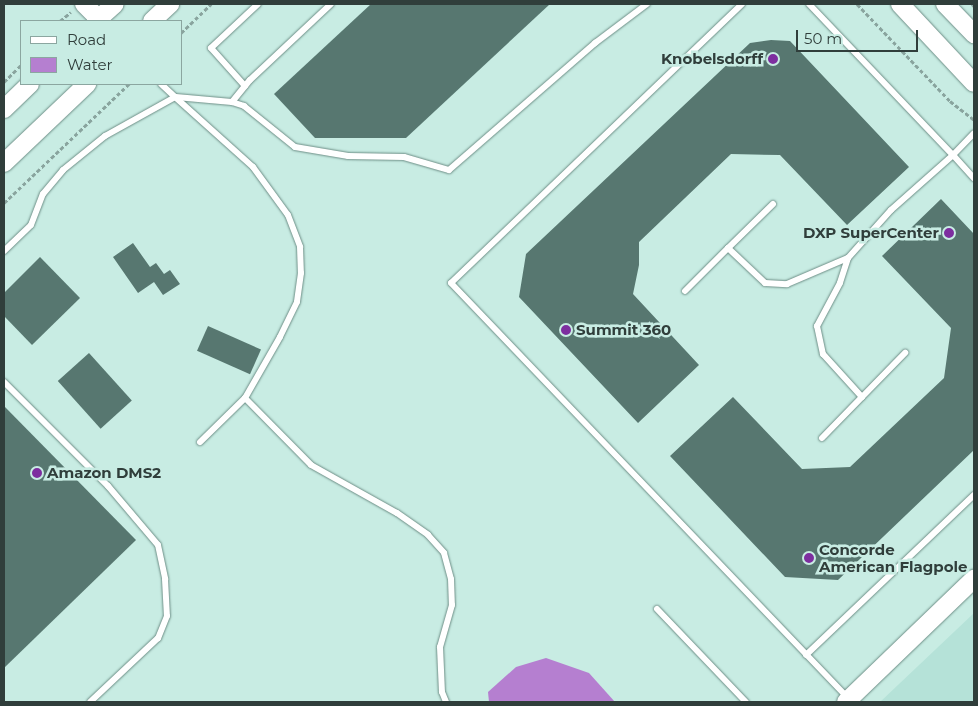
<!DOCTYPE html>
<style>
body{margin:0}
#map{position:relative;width:978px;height:706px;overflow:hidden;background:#c8ece3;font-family:Montserrat,sans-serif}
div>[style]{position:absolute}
.built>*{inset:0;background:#b5e2d8}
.water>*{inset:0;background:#b57fd0}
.building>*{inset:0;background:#577770;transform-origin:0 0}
.path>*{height:3px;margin-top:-1.5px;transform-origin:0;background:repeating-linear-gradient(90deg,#89a49e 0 4px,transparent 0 6.5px)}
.roads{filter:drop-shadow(0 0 1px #6d8e86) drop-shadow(0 0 1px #6d8e86)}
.lane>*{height:6px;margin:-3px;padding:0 3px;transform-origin:3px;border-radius:3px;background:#fff}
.secondary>*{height:18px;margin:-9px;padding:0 9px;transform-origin:9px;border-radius:9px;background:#fff}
.dots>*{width:14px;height:14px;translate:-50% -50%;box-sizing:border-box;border:2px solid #c8ece3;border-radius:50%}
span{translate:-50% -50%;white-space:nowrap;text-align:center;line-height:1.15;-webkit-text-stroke:5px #c8ece3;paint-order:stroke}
.poi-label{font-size:15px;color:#303e3b;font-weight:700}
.right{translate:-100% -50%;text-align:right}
.left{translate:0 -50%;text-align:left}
.frame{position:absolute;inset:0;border:5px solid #303e3b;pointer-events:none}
.legend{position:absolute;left:20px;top:20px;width:162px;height:65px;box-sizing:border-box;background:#c8ece3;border:1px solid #8ba6a0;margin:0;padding:6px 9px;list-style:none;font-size:15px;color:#303e3b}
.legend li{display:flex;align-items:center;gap:10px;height:25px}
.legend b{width:25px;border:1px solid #8ba6a0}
.scale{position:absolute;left:796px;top:30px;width:122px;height:22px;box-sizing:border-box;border:2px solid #303e3b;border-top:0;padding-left:6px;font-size:15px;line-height:18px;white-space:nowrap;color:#303e3b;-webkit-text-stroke:4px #c8ece3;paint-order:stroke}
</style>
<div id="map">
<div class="built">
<div style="clip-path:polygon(974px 613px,974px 702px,880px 702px)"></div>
</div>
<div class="water">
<div style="clip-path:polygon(546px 658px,589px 673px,615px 702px,489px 702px,488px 692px,516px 667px)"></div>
</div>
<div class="building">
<div style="clip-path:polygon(371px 4px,550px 4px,406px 138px,315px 138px,274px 94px)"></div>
<div style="clip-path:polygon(771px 40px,790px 41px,909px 167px,847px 225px,780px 155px,731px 154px,639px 242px,639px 265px,633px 294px,699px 365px,638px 423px,519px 297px,526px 254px,750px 43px)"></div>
<div style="clip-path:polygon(941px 199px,974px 234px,974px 450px,838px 580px,785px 577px,670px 456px,733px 397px,802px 469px,850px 467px,944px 378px,951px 328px,882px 256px)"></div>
<div style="clip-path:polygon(133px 243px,150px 267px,156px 263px,164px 274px,170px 270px,180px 284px,163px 295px,154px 282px,138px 293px,113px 257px)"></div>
<div style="clip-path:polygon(40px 257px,80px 298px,32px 345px,4px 316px,4px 293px)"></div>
<div style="left:208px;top:326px;width:58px;height:27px;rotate:24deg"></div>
<div style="left:89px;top:353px;width:64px;height:42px;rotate:48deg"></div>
<div style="clip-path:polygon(4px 406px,136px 540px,4px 668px)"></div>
</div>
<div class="path">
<div style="left:857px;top:4px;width:134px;rotate:46.2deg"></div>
<div style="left:950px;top:101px;width:31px;rotate:38deg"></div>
<div style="left:972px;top:4px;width:3px;rotate:45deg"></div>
<div style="left:60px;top:21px;width:14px;rotate:-39deg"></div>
<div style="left:181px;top:33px;width:42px;rotate:-44deg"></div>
<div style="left:4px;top:82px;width:24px;rotate:-45deg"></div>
<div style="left:4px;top:203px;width:173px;rotate:-43.6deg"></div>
</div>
<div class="roads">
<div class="lane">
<div style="left:742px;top:4px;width:403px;rotate:136.2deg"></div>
<div style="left:451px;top:283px;width:576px;rotate:46.27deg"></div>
<div style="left:809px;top:4px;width:209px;rotate:46.4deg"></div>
<div style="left:953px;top:155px;width:30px;rotate:-46deg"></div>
<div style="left:245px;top:86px;width:51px;rotate:-131.8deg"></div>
<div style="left:211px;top:48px;width:64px;rotate:-43.1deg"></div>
<div style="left:175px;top:97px;width:105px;rotate:41.9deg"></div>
<div style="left:253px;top:167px;width:59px;rotate:53.9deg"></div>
<div style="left:288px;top:215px;width:34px;rotate:69deg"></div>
<div style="left:300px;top:247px;width:26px;rotate:88deg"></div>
<div style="left:301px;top:273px;width:29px;rotate:98deg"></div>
<div style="left:297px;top:302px;width:39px;rotate:116deg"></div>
<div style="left:280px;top:337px;width:70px;rotate:119.8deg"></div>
<div style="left:245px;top:398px;width:63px;rotate:135.6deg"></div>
<div style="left:176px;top:97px;width:56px;rotate:5.1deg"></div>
<div style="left:232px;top:102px;width:28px;rotate:-51deg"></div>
<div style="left:250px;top:80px;width:111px;rotate:-43.2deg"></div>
<div style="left:232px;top:102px;width:13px;rotate:18deg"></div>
<div style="left:244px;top:106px;width:65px;rotate:38.8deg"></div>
<div style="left:295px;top:147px;width:54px;rotate:9.6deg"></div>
<div style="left:348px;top:156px;width:56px;rotate:1deg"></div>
<div style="left:404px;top:157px;width:47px;rotate:16.1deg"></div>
<div style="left:449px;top:170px;width:194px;rotate:-41deg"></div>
<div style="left:595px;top:43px;width:65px;rotate:-36.9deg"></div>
<div style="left:773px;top:204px;width:63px;rotate:135.6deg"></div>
<div style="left:728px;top:248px;width:51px;rotate:43.4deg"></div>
<div style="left:765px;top:283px;width:22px;rotate:3deg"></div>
<div style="left:787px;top:284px;width:66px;rotate:-23.1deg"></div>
<div style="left:848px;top:258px;width:64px;rotate:-48.1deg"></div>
<div style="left:891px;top:210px;width:83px;rotate:-41.6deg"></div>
<div style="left:953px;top:155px;width:31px;rotate:48deg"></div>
<div style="left:4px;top:251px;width:37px;rotate:-44deg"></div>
<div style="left:31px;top:225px;width:33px;rotate:-69deg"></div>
<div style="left:43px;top:194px;width:31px;rotate:-50deg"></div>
<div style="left:63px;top:170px;width:54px;rotate:-39deg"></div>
<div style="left:105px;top:136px;width:80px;rotate:-29.1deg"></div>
<div style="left:175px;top:97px;width:19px;rotate:-137deg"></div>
<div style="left:848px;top:258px;width:26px;rotate:108deg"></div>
<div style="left:840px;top:283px;width:49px;rotate:118.1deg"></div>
<div style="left:817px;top:326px;width:29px;rotate:78deg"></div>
<div style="left:823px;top:354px;width:58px;rotate:47.8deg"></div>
<div style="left:862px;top:397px;width:62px;rotate:-45.7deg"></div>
<div style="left:685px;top:291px;width:61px;rotate:-45deg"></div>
<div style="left:4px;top:382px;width:147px;rotate:45deg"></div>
<div style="left:108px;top:486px;width:77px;rotate:49.7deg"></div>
<div style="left:158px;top:545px;width:35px;rotate:78deg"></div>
<div style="left:165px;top:579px;width:37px;rotate:87deg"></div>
<div style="left:167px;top:616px;width:24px;rotate:112deg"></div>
<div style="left:158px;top:638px;width:93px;rotate:136.7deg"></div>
<div style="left:245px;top:398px;width:94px;rotate:45.4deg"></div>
<div style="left:311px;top:465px;width:98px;rotate:29.2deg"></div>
<div style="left:397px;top:513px;width:38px;rotate:35deg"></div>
<div style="left:428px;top:535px;width:24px;rotate:48deg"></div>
<div style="left:444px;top:553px;width:27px;rotate:75deg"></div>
<div style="left:451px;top:579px;width:26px;rotate:88deg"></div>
<div style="left:452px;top:605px;width:44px;rotate:105.9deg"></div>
<div style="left:440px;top:647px;width:45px;rotate:87.5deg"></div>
<div style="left:442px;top:692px;width:11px;rotate:68deg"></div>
<div style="left:822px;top:438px;width:57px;rotate:-45.7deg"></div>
<div style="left:657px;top:609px;width:129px;rotate:46.3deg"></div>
<div style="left:806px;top:655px;width:232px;rotate:-43.6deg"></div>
</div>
<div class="secondary">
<div style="left:84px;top:4px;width:24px;rotate:45deg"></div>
<div style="left:900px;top:4px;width:108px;rotate:46.9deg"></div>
<div style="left:945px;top:4px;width:42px;rotate:46deg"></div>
<div style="left:96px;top:21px;width:25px;rotate:-42deg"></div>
<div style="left:152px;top:21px;width:25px;rotate:-43deg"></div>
<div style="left:4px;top:109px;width:36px;rotate:-44deg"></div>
<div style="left:4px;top:163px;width:115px;rotate:-43.6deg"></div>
<div style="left:846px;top:702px;width:178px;rotate:-43.9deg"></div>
</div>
</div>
<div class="dots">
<div style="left:773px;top:59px;background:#7d2e9f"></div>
<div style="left:949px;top:233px;background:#7d2e9f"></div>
<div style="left:566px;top:330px;background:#7d2e9f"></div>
<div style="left:37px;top:473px;background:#7d2e9f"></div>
<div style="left:809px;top:558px;background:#7d2e9f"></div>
</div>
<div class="poi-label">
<span class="right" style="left:763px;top:59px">Knobelsdorff</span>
<span class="right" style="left:939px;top:233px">DXP SuperCenter</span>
<span class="left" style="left:576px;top:330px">Summit 360</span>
<span class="left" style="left:47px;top:473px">Amazon DMS2</span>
<span class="left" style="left:819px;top:558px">Concorde<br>American Flagpole</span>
</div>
<div class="frame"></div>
<ul class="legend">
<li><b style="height:6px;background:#fff"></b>Road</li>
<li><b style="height:14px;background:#b57fd0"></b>Water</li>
</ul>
<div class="scale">50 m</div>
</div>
